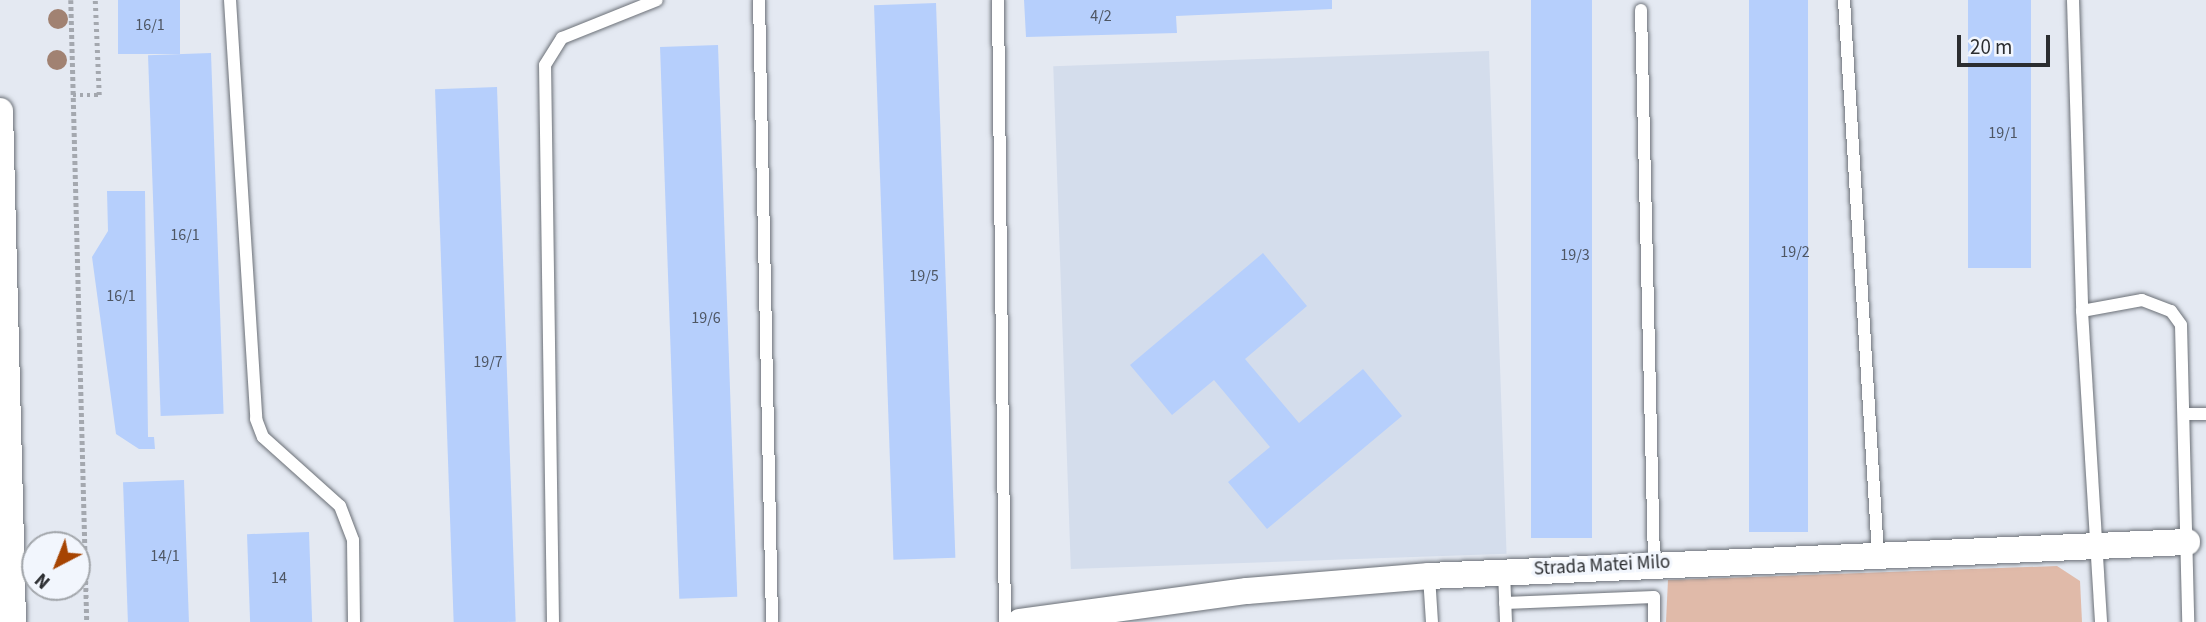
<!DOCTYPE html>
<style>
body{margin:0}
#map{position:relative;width:2206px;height:622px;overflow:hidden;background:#e4e9f2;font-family:"Source Sans 3",sans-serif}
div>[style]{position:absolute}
.built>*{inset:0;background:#d4ddec;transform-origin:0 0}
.green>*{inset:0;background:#e0baa9}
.building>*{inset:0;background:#b6cffc;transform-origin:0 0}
.path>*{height:4.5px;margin-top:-2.25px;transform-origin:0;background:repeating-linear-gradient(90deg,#a4a8af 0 3.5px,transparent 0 7px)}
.roads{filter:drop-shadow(0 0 2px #6b7077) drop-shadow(0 0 2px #6b7077)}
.service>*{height:12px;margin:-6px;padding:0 6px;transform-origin:6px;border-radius:6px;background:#fff}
.minor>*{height:26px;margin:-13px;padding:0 13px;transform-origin:13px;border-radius:13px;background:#fff}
.trees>*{width:20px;height:20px;margin:-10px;border-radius:50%;background:#a18272}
span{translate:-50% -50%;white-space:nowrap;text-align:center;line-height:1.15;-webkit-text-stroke:6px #f2f6fd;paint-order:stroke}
.number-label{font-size:16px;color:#4e5663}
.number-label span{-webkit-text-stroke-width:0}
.street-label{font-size:19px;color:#2b2d30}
.north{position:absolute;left:21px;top:531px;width:70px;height:70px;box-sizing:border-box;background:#f2f6fd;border:2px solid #a2a6ab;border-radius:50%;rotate:222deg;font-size:19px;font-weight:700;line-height:28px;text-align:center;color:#2b2d30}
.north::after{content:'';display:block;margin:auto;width:24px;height:32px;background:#a64402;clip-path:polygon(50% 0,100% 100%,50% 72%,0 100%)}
.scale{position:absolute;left:1957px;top:35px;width:93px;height:32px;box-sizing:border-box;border:4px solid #2b2d30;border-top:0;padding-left:9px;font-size:21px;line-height:24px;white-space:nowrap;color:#2b2d30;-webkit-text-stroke:5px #f2f6fd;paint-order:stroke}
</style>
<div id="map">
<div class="built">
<div style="left:1489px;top:51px;width:503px;height:436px;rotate:88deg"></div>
</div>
<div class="green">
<div style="clip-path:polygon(2057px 566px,2080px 581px,2082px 622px,1666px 622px,1668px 580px)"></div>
</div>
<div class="building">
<div style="left:118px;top:0;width:62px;height:54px"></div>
<div style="clip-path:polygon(1024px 0,1332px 0,1332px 9px,1176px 16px,1177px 33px,1026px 37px)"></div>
<div style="left:1531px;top:0;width:61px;height:538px"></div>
<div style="left:1749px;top:0;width:59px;height:532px"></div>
<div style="left:1968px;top:0;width:63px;height:268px"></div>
<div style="left:936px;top:3px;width:555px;height:62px;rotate:88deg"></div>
<div style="left:718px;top:45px;width:552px;height:58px;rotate:88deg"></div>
<div style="left:211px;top:53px;width:361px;height:63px;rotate:88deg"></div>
<div style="left:497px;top:87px;width:535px;height:62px;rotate:88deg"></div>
<div style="clip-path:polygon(107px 191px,145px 191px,148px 437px,154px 437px,155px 449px,139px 449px,116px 434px,92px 257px,108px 231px)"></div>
<div style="clip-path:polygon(1263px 253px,1307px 306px,1245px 359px,1299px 423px,1363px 369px,1402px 416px,1267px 529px,1228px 482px,1270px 447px,1214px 380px,1172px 415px,1130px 365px)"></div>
<div style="left:184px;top:480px;width:142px;height:61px;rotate:88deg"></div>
<div style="left:309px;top:532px;width:90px;height:62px;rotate:88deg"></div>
</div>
<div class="path">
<div style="left:71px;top:0;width:622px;rotate:88.53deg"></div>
<div style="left:73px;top:95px;width:26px"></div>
<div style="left:99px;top:95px;width:95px;rotate:-92.4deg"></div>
</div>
<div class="roads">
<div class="service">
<div style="left:230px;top:0;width:420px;rotate:86.4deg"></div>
<div style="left:256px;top:419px;width:19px;rotate:69deg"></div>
<div style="left:263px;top:437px;width:103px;rotate:41.9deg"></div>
<div style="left:340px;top:506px;width:36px;rotate:69deg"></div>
<div style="left:353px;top:540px;width:82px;rotate:89.3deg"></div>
<div style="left:759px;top:0;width:622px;rotate:88.8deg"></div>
<div style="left:998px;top:0;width:622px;rotate:89.36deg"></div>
<div style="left:1844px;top:0;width:556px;rotate:86.49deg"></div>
<div style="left:2073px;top:0;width:311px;rotate:88.3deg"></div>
<div style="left:2082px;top:311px;width:61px;rotate:-10.4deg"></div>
<div style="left:2142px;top:300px;width:31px;rotate:21deg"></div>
<div style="left:2171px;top:311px;width:17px;rotate:54deg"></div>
<div style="left:2181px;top:325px;width:297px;rotate:88.6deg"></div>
<div style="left:1641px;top:10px;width:553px;rotate:88.65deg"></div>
<div style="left:2082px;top:311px;width:312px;rotate:86.5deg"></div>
<div style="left:2187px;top:414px;width:19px"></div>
<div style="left:1504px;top:572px;width:50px;rotate:87.7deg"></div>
<div style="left:1429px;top:576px;width:46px;rotate:86.3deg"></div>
<div style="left:1505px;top:603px;width:149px;rotate:-2.3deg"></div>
<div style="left:1654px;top:597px;width:25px;rotate:90deg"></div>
<div style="left:553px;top:622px;width:557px;rotate:-90.82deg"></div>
<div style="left:545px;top:65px;width:32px;rotate:-58deg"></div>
<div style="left:562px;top:38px;width:102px;rotate:-21.8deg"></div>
</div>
<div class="minor">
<div style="left:0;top:111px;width:511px;rotate:88.54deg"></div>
<div style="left:1020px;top:622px;width:229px;rotate:-7.8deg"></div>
<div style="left:1247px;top:591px;width:183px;rotate:-4.7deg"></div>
<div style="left:1429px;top:576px;width:759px;rotate:-2.57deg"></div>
</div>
</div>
<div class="trees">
<div style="left:58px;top:19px"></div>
<div style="left:57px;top:60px"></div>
</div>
<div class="number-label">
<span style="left:1101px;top:16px">4/2</span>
<span style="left:150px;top:25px">16/1</span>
<span style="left:2003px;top:133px">19/1</span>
<span style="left:185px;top:235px">16/1</span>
<span style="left:1795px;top:252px">19/2</span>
<span style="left:1575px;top:255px">19/3</span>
<span style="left:924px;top:276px">19/5</span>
<span style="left:121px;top:296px">16/1</span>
<span style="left:706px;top:318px">19/6</span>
<span style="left:488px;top:362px">19/7</span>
<span style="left:165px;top:556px">14/1</span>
<span style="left:279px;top:578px">14</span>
</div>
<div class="street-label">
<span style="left:1602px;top:566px;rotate:-3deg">Strada Matei Milo</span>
</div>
<div class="north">N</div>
<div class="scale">20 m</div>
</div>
